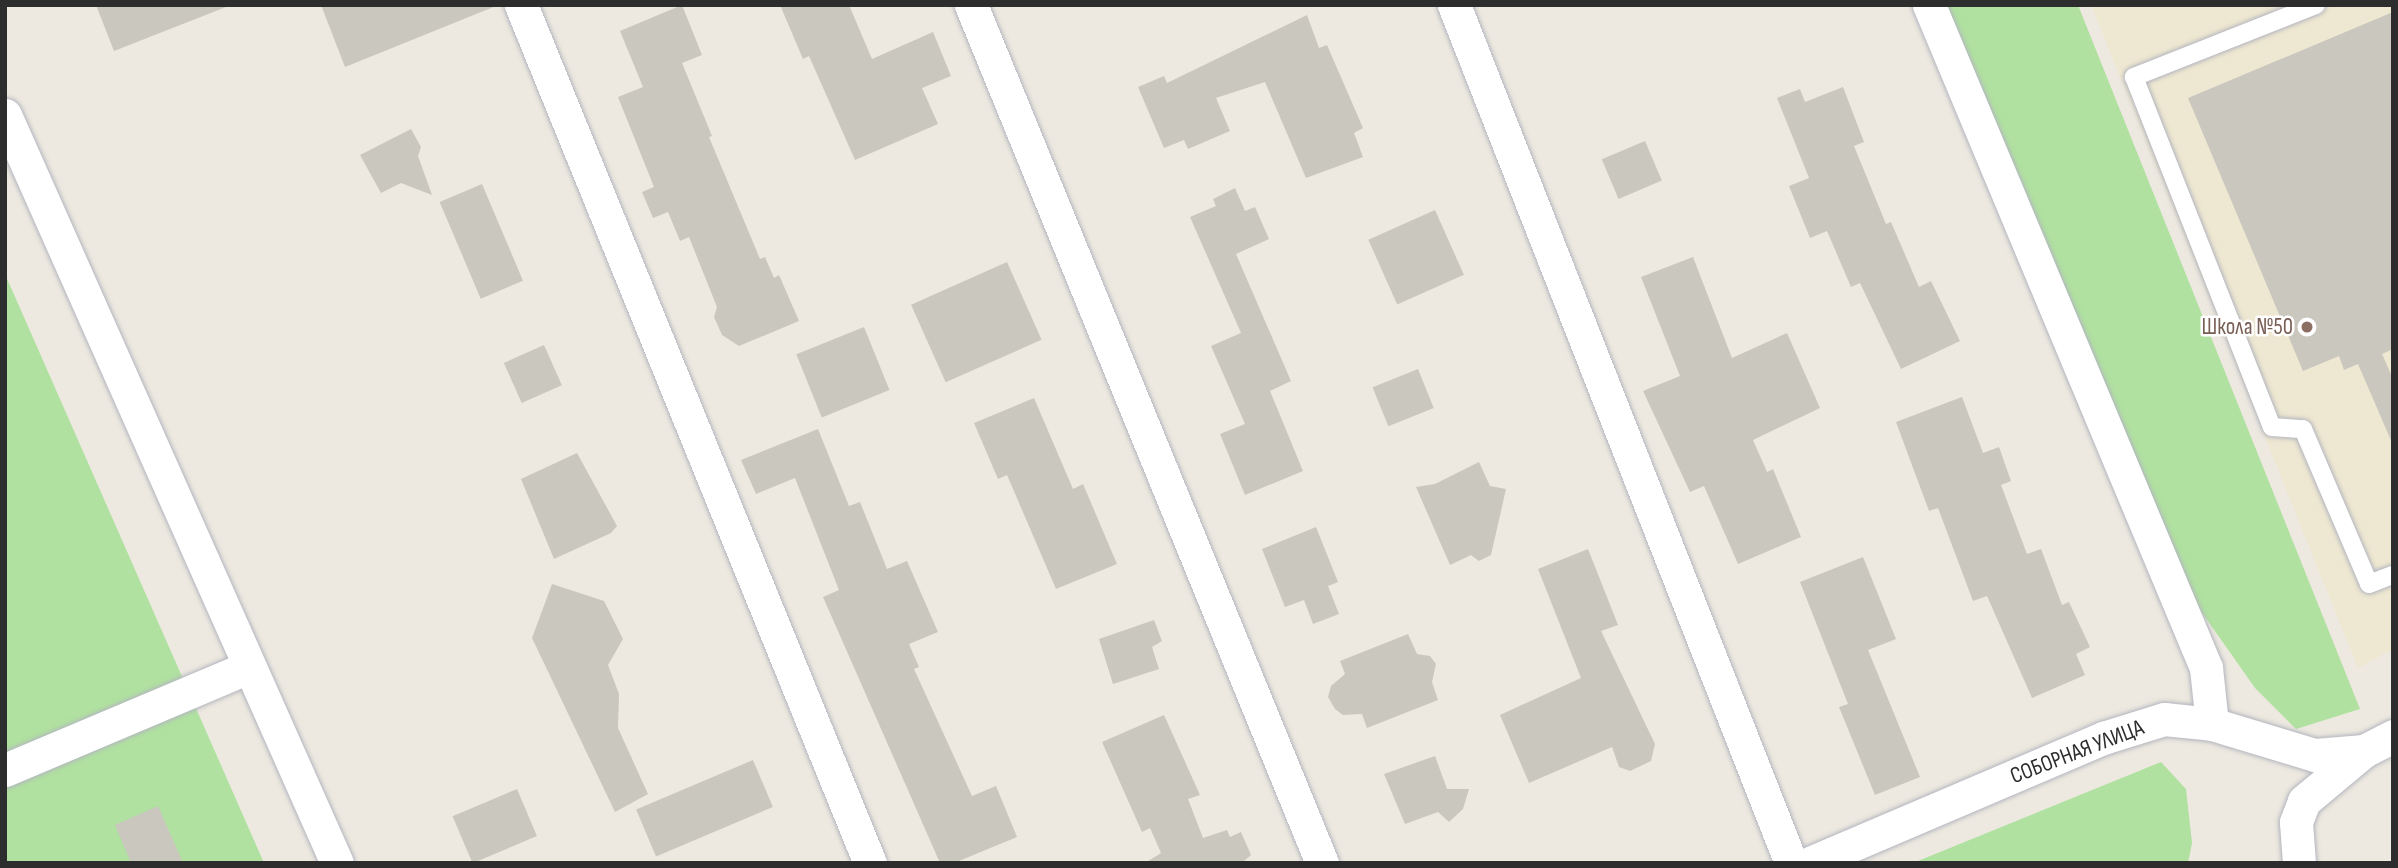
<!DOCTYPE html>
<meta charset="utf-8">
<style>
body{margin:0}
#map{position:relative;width:2398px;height:868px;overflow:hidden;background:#ede9e0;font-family:"Sofia Sans Condensed",sans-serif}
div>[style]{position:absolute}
.education>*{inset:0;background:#eee7d1}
.green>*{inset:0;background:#b0e1a0}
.building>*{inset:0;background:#c9c7be;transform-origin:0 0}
.roads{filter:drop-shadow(0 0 2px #b3b5bf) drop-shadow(0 0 2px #b3b5bf)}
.service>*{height:18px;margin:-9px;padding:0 9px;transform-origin:9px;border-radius:9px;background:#fff}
.minor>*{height:33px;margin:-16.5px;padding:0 16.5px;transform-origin:16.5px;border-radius:16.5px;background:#fff}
.dots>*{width:19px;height:19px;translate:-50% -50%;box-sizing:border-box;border:4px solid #fff;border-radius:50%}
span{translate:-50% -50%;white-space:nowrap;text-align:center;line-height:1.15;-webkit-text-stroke:5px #fff;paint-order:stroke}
.education-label{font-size:23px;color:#785e54}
.right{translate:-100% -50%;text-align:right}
.street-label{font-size:23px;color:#2d2d2d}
.frame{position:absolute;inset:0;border:7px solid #2d2d2d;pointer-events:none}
</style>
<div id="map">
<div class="education">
<div style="clip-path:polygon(2091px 5px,2393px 5px,2393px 649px,2358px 668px)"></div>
</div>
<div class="green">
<div style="clip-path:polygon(1946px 5px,2078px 5px,2360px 709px,2296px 729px,2255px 688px,2198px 607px)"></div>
<div style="clip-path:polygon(5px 274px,264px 863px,5px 863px)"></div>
<div style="clip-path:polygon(2161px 762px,2186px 789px,2192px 843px,2188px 863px,1913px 863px)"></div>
</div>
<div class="building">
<div style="clip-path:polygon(96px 5px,226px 5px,226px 7px,114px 51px)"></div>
<div style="clip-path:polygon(321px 5px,495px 5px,496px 6px,345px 67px)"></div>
<div style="clip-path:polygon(682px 5px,702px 55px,682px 63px,712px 136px,709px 137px,760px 259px,765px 257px,774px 278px,779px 275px,799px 321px,739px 346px,722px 335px,714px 317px,717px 307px,689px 237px,680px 241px,668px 212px,653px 218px,642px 192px,654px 187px,618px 97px,643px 87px,620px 31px)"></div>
<div style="clip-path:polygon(780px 5px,849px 5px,872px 59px,933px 32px,951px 76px,922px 88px,938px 124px,855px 160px,809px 56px,803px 59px)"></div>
<div style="clip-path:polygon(2393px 12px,2393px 349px,2382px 354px,2393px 379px,2393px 445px,2358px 364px,2344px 370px,2339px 356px,2303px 371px,2188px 98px)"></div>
<div style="clip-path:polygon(1307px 15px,1319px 48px,1327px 45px,1363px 128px,1354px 133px,1363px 157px,1306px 178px,1265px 82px,1216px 98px,1230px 131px,1188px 149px,1184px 140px,1164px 148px,1138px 87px,1164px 76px,1167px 83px)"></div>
<div style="clip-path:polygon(1843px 87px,1864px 142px,1854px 146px,1886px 224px,1891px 222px,1919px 287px,1931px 281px,1960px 341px,1901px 369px,1860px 283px,1851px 287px,1827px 231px,1810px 238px,1789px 186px,1809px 178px,1777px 98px,1800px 89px,1805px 102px)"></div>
<div style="clip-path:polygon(411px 129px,421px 147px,418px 156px,432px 195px,401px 183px,381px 193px,360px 155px)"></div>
<div style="left:1645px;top:141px;width:43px;height:47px;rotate:67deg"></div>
<div style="left:482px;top:184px;width:105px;height:46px;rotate:67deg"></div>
<div style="clip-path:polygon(1235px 188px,1245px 211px,1255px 207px,1269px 239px,1236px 254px,1291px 381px,1270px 391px,1303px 471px,1245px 495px,1220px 434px,1245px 424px,1211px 346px,1241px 333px,1190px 217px,1216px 206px,1213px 199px)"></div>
<div style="left:1435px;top:210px;width:71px;height:73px;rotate:66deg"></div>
<div style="clip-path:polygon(1693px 257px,1732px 358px,1787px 333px,1820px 408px,1753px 440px,1767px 472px,1773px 469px,1801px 537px,1738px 564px,1704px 486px,1690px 492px,1643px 391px,1680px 376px,1641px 277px)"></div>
<div style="left:1007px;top:262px;width:85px;height:105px;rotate:66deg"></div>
<div style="left:864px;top:327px;width:68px;height:73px;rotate:68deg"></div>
<div style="left:544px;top:345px;width:44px;height:44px;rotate:66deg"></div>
<div style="left:1418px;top:369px;width:42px;height:49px;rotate:68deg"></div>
<div style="clip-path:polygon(1962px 397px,1983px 453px,1999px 447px,2011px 481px,2001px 485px,2027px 554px,2041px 549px,2062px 605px,2069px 602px,2090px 647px,2076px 654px,2085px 675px,2032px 698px,1987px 596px,1973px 601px,1938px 508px,1929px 511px,1896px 422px)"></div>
<div style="clip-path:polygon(1034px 398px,1073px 489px,1083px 484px,1117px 564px,1056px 589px,1007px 475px,998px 479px,974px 423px)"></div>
<div style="clip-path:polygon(818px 429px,849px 506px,860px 502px,887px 569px,907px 561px,938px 632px,909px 644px,919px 667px,914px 669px,972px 796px,996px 786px,1017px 837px,954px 863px,940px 863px,823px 597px,839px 590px,795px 478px,756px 494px,741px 460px)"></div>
<div style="clip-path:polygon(577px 453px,617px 526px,611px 533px,554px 559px,521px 479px)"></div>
<div style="clip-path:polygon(1479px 462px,1490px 486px,1506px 489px,1491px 555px,1479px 561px,1471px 555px,1450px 565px,1416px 487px,1435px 484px)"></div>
<div style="clip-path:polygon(1316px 527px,1338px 582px,1328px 586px,1339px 614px,1313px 624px,1304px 600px,1285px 607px,1262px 549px)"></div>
<div style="clip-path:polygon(1588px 549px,1618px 625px,1601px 631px,1655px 744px,1651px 761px,1630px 771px,1619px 767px,1612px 747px,1529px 783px,1500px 715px,1581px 678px,1538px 569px)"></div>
<div style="clip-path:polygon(1863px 557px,1896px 639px,1868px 650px,1920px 777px,1875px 795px,1839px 707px,1848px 704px,1800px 582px)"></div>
<div style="clip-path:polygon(552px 584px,604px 601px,623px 639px,608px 665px,619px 694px,618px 728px,648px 794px,615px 812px,532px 638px)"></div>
<div style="clip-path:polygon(1154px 620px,1162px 641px,1152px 647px,1159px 669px,1113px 684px,1099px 639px)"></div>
<div style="clip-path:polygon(1408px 634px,1417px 654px,1430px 656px,1436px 664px,1432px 682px,1438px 700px,1367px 728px,1362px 714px,1343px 715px,1335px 709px,1328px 697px,1331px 686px,1345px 674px,1340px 661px)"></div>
<div style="clip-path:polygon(1164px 715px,1200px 795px,1188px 799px,1203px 838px,1227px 830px,1230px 837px,1241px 832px,1251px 855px,1242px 863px,1145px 863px,1161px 853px,1150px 828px,1142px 832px,1102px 742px)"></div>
<div style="clip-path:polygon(1435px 756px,1447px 789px,1469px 789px,1463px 809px,1449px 822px,1438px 812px,1405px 824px,1384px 774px)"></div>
<div style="left:753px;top:760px;width:51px;height:127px;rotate:67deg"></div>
<div style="left:517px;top:789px;width:51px;height:70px;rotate:67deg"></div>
<div style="clip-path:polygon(158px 806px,183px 863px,131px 863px,115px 825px)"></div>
</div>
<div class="roads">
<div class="service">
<div style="left:2316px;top:5px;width:196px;rotate:158.4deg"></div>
<div style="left:2134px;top:77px;width:376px;rotate:68.5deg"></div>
<div style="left:2272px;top:427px;width:31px;rotate:4deg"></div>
<div style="left:2303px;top:429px;width:168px;rotate:66.9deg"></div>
<div style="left:2369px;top:584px;width:26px;rotate:-21deg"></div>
</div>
<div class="minor">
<div style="left:521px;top:5px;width:926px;rotate:67.87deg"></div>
<div style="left:971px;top:5px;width:927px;rotate:67.75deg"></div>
<div style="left:1454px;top:5px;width:922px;rotate:68.56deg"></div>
<div style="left:1929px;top:5px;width:719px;rotate:67.32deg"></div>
<div style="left:2206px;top:668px;width:56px;rotate:83.9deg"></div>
<div style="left:5px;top:115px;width:818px;rotate:66.07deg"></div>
<div style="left:5px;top:770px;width:265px;rotate:-22.9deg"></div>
<div style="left:1810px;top:863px;width:319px;rotate:-23.1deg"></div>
<div style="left:2103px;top:738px;width:64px;rotate:-17.3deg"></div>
<div style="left:2164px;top:719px;width:48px;rotate:5.9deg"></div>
<div style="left:2212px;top:724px;width:108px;rotate:16.8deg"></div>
<div style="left:2315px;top:755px;width:49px;rotate:-4.7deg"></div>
<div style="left:2364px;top:751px;width:33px;rotate:-27deg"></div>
<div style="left:2299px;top:863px;width:41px;rotate:-94.2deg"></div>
<div style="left:2296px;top:822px;width:22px;rotate:-69deg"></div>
<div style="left:2304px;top:801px;width:78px;rotate:-39.8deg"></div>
</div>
</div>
<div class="dots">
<div style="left:2307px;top:327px;background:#8d6e63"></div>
</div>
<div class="education-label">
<span class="right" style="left:2293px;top:327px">Школа №50</span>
</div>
<div class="street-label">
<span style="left:2077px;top:752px;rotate:-21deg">СОБОРНАЯ УЛИЦА</span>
</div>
<div class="frame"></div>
</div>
